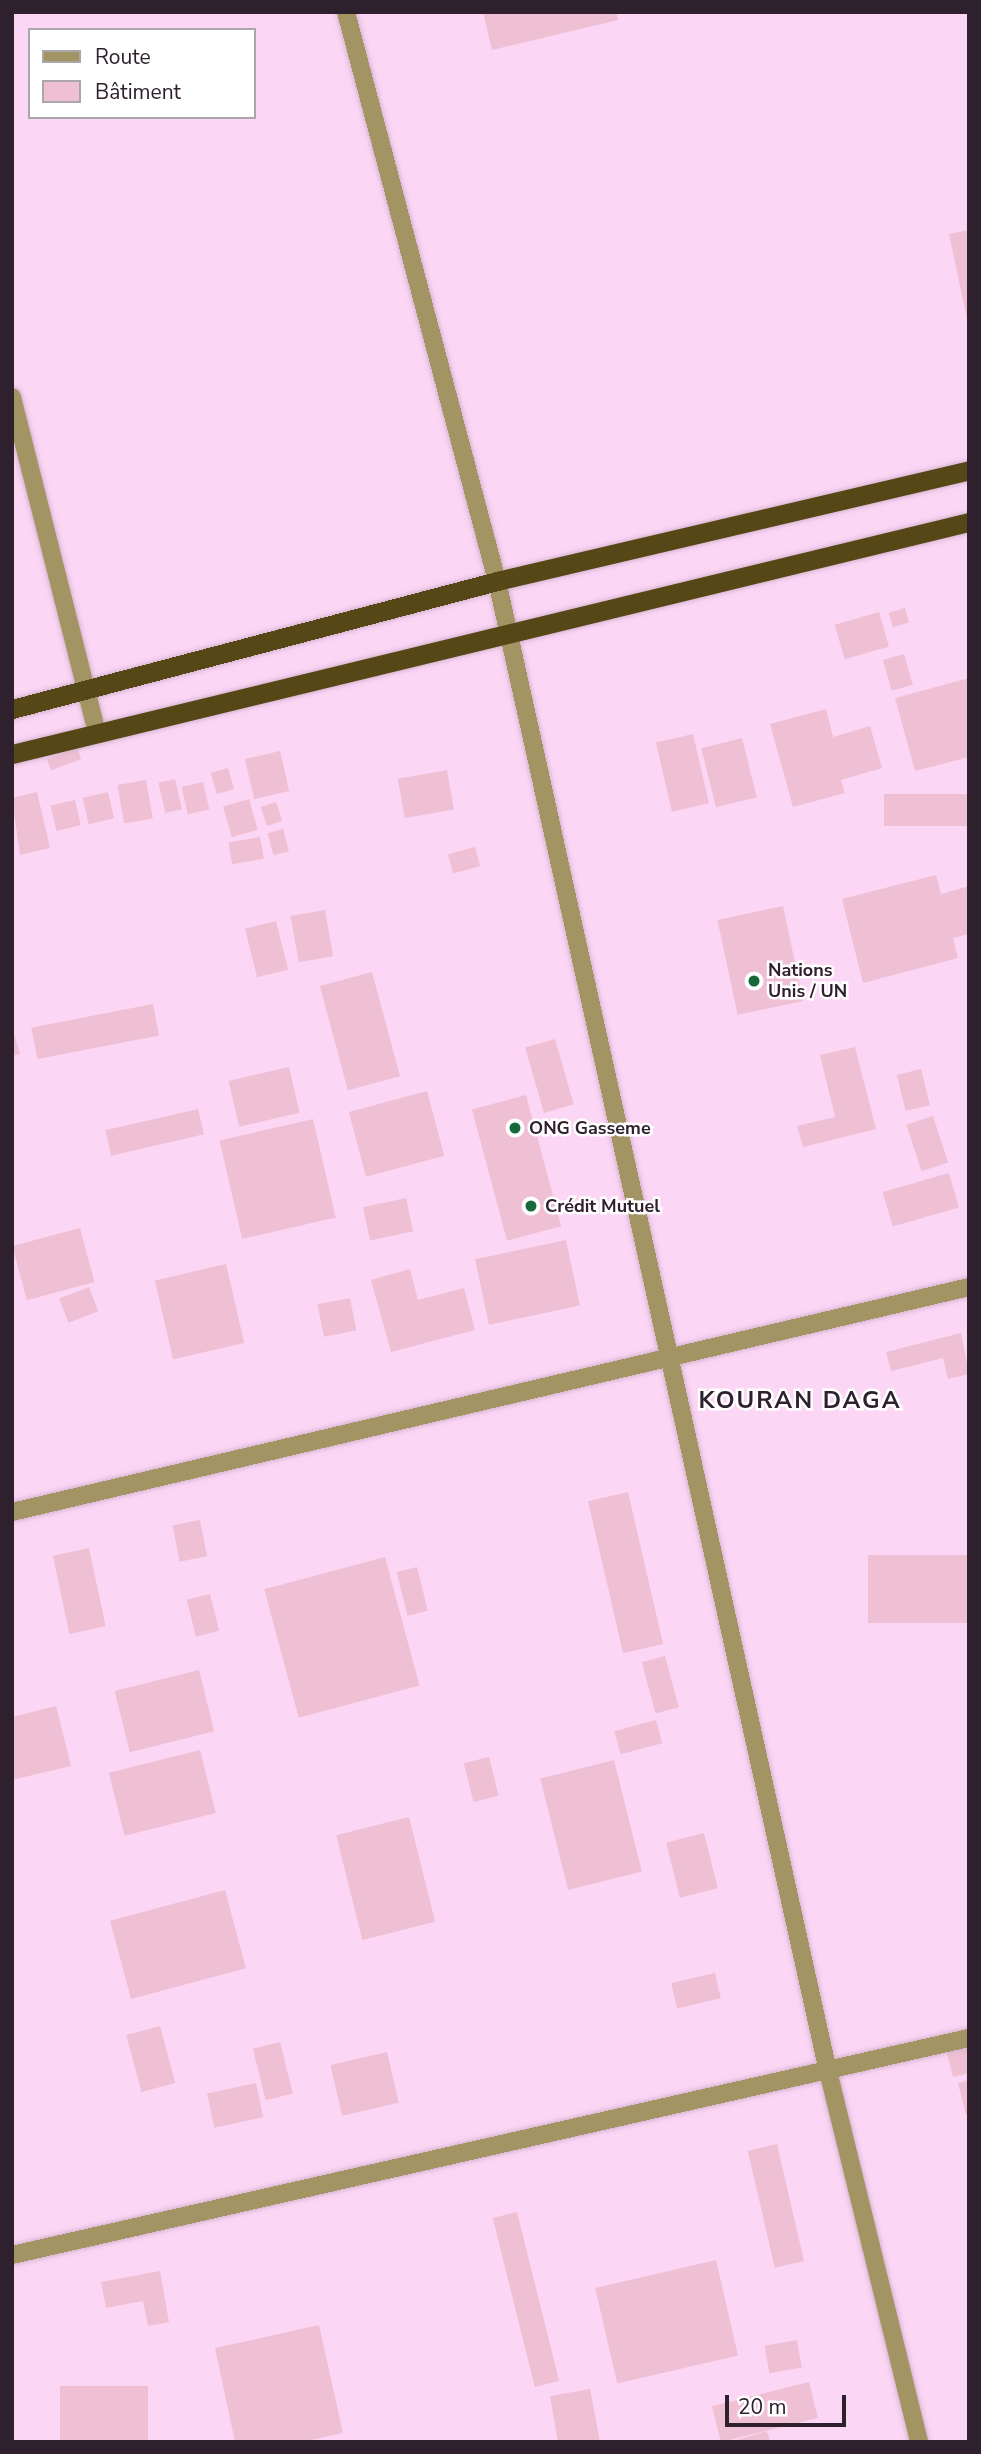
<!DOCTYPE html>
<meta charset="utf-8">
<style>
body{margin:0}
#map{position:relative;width:981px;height:2454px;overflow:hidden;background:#fcd6f5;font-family:"Nunito Sans",sans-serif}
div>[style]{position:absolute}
.building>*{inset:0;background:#efc0d3;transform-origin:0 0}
.roads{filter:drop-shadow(0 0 2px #d7b5d1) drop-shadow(0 0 2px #d7b5d1)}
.service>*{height:18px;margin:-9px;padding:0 9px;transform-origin:9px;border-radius:9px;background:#a39463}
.minor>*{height:18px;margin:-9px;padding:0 9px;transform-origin:9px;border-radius:9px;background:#a39463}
.tertiary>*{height:18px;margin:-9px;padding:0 9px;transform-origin:9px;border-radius:9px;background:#a39463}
.trunk>*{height:19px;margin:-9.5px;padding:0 9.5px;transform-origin:9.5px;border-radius:9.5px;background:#564716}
.dots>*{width:19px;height:19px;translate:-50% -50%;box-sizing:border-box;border:4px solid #fff;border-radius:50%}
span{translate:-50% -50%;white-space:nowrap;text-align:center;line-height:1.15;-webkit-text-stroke:5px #fff;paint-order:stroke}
.poi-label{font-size:18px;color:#2e202c;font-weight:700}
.left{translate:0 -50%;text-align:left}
.district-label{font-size:24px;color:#2e202c;font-weight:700;letter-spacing:2px}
.frame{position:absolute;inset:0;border:14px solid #2e202c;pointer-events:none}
.legend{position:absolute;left:28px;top:28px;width:228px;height:91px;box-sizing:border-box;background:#fff;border:2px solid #aba6ab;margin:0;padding:9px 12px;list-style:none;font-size:21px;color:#2e202c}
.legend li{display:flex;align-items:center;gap:14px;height:35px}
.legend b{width:35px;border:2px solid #aba6ab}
.scale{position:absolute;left:725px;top:2395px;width:121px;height:32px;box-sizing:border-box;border:4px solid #2e202c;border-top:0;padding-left:9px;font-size:21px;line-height:24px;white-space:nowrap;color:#2e202c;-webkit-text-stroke:5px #fff;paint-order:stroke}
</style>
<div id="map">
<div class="building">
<div style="clip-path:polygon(483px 12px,616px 12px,618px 20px,492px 50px)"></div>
<div style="clip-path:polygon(969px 230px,969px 324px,968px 324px,949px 234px)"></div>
<div style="left:905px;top:608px;width:15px;height:17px;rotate:74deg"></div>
<div style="left:879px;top:612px;width:36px;height:46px;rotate:74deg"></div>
<div style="left:904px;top:654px;width:32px;height:22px;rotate:74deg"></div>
<div style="clip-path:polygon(969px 678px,969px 757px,915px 771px,895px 698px)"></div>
<div style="clip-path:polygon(826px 709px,833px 737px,870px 726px,882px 768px,841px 780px,845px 793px,793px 807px,770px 724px)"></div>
<div style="left:693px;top:734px;width:71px;height:38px;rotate:77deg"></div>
<div style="left:742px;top:738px;width:61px;height:42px;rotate:76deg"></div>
<div style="left:77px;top:748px;width:12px;height:32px;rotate:70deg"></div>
<div style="left:280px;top:751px;width:41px;height:36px;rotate:77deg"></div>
<div style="left:228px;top:768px;width:22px;height:18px;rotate:74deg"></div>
<div style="left:447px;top:770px;width:40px;height:50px;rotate:80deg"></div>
<div style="left:175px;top:779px;width:31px;height:17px;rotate:77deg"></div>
<div style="left:146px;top:780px;width:39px;height:29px;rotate:80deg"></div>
<div style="left:203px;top:782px;width:28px;height:22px;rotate:77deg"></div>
<div style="clip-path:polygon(37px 792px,50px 848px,20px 855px,12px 798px)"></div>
<div style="left:108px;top:792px;width:27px;height:26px;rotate:77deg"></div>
<div style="left:969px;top:794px;width:32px;height:85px;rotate:90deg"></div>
<div style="left:249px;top:799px;width:32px;height:27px;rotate:74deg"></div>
<div style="left:75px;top:800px;width:26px;height:25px;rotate:77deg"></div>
<div style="left:276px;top:802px;width:20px;height:16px;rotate:72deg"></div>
<div style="left:283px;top:829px;width:23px;height:16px;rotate:75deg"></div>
<div style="left:260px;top:837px;width:22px;height:32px;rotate:80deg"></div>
<div style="left:475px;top:847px;width:20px;height:28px;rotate:75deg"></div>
<div style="clip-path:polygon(936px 875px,941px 894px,969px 886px,969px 934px,953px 938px,958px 958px,863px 983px,842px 899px)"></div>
<div style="left:783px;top:906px;width:97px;height:67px;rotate:78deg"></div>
<div style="left:325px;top:910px;width:47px;height:35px;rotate:80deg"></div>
<div style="left:276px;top:921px;width:50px;height:32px;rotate:76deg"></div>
<div style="left:372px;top:972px;width:108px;height:54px;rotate:75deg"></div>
<div style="left:153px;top:1004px;width:32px;height:124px;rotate:79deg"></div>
<div style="clip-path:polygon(12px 1027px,20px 1054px,12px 1056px)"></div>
<div style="left:555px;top:1039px;width:68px;height:31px;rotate:74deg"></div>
<div style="clip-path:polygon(855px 1047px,876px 1129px,803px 1147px,797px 1126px,835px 1117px,820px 1055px)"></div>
<div style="left:289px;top:1067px;width:47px;height:62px;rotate:77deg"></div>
<div style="left:921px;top:1069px;width:37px;height:25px;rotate:76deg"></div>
<div style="left:427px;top:1091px;width:67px;height:81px;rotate:75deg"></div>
<div style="left:526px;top:1095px;width:136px;height:56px;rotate:75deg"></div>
<div style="left:198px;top:1109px;width:26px;height:95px;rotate:77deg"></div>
<div style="left:933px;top:1116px;width:49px;height:28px;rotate:72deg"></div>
<div style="left:313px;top:1119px;width:101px;height:96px;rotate:77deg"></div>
<div style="left:949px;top:1173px;width:36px;height:69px;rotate:74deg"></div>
<div style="left:406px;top:1198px;width:34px;height:44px;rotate:78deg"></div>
<div style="left:80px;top:1228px;width:56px;height:70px;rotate:75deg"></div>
<div style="left:566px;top:1240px;width:67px;height:93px;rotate:78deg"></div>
<div style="left:226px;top:1264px;width:81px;height:73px;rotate:77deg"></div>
<div style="clip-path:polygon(410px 1269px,418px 1300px,464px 1288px,475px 1330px,391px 1352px,371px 1280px)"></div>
<div style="left:89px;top:1287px;width:26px;height:32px;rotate:69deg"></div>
<div style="left:350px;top:1298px;width:33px;height:33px;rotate:79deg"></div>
<div style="clip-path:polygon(961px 1333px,969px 1374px,948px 1379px,943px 1358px,891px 1371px,886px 1352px)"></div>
<div style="left:628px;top:1492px;width:156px;height:41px;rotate:77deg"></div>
<div style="left:200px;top:1520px;width:37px;height:28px;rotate:79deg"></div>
<div style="left:89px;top:1548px;width:80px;height:37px;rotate:78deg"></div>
<div style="left:969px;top:1555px;width:68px;height:101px;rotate:90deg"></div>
<div style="left:385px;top:1557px;width:133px;height:125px;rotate:75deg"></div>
<div style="left:417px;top:1567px;width:45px;height:21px;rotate:76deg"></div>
<div style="left:210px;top:1594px;width:38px;height:24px;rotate:76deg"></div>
<div style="left:665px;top:1656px;width:53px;height:24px;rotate:75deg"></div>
<div style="left:199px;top:1670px;width:63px;height:87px;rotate:76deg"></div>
<div style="clip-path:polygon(56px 1706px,71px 1766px,12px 1780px,12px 1717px)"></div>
<div style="left:656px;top:1720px;width:24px;height:43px;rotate:75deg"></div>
<div style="left:200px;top:1750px;width:65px;height:94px;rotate:76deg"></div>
<div style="left:489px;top:1757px;width:40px;height:26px;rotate:76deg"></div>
<div style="left:614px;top:1760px;width:115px;height:76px;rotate:76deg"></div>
<div style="left:409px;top:1817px;width:108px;height:75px;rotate:76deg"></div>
<div style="left:704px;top:1833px;width:57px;height:39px;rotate:76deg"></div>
<div style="left:225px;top:1890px;width:81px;height:119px;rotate:75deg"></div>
<div style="left:715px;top:1973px;width:26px;height:45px;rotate:77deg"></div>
<div style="left:160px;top:2026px;width:59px;height:35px;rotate:75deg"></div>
<div style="left:280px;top:2042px;width:53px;height:28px;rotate:76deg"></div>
<div style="clip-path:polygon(969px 2043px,969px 2073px,953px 2077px,946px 2049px)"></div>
<div style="left:387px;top:2052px;width:52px;height:58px;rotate:77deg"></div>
<div style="clip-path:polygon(969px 2080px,969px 2114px,966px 2115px,958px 2083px)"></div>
<div style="left:256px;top:2083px;width:35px;height:50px;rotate:78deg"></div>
<div style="left:777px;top:2144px;width:120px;height:30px;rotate:77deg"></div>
<div style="left:517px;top:2212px;width:174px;height:25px;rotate:76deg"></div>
<div style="left:716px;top:2260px;width:98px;height:124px;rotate:77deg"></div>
<div style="clip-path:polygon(160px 2271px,169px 2322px,148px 2326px,143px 2301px,106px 2308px,101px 2282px)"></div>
<div style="clip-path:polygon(319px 2325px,343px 2433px,302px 2442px,235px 2442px,215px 2348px)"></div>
<div style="left:797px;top:2340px;width:28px;height:33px;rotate:80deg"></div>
<div style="left:809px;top:2382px;width:37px;height:100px;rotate:76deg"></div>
<div style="left:148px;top:2386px;width:56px;height:88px;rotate:90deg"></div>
<div style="clip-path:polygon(590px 2389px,600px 2442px,558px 2442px,550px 2396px)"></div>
<div style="clip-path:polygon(767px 2431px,770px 2442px,733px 2442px,733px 2441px)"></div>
</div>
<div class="roads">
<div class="service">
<div style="left:12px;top:397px;width:346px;rotate:75.8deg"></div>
</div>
<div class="minor">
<div style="left:346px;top:12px;width:589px;rotate:75.14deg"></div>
<div style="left:12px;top:1512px;width:983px;rotate:-13.23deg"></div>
<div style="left:12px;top:2255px;width:981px;rotate:-12.78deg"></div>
</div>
<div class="tertiary">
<div style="left:497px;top:581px;width:1526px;rotate:77.48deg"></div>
<div style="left:828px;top:2071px;width:382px;rotate:76.2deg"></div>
</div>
<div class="trunk">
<div style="left:12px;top:709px;width:502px;rotate:-14.78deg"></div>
<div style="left:497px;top:581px;width:485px;rotate:-13.2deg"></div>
<div style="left:12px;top:754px;width:985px;rotate:-13.63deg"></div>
</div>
</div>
<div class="dots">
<div style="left:754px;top:981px;background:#186939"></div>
<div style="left:515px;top:1128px;background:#186939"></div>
<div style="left:531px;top:1206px;background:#186939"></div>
</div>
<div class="poi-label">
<span class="left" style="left:768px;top:981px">Nations<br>Unis / UN</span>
<span class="left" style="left:529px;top:1128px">ONG Gasseme</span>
<span class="left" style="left:545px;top:1206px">Crédit Mutuel</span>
</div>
<div class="district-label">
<span style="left:800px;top:1401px">KOURAN DAGA</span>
</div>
<div class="frame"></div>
<ul class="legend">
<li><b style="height:9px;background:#a39463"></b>Route</li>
<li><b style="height:19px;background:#efc0d3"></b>Bâtiment</li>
</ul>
<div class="scale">20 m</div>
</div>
